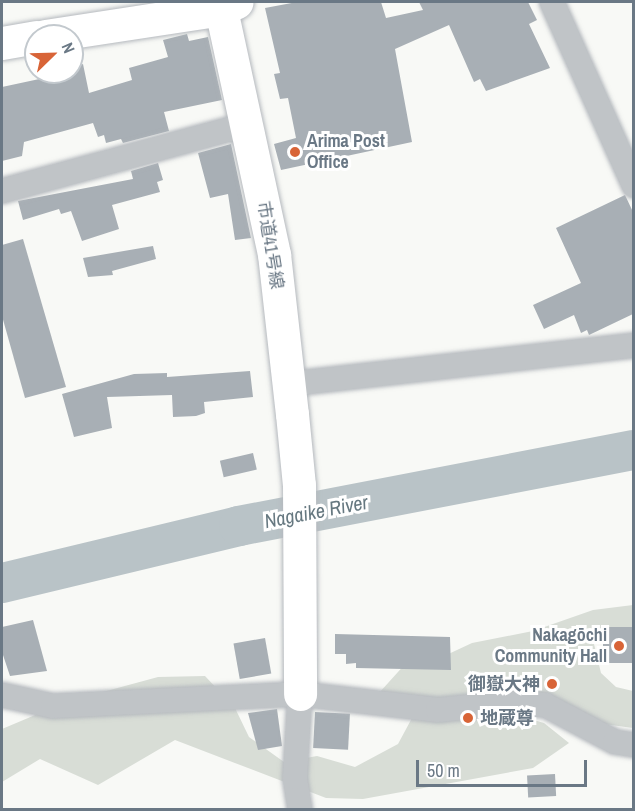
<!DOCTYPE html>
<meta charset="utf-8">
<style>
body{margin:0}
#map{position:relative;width:635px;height:811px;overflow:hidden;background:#f8f9f6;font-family:"Archivo Narrow","Noto Sans JP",sans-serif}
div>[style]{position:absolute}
.green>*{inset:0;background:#d8ddd6}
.river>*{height:40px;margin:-20px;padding:0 20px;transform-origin:20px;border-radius:20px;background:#b9c3c7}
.building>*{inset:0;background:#a8afb5;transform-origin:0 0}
.roads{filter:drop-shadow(0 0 2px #b5b9be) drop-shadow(0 0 2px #b5b9be)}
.street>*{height:24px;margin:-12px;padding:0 12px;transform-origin:12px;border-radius:12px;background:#c0c4c7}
.secondary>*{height:33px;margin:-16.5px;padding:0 16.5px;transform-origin:16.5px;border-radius:16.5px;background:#fff}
.dots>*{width:16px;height:16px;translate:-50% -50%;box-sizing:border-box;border:3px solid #fff;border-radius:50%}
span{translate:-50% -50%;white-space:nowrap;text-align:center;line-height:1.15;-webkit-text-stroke:6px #fff;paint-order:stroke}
.poi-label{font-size:18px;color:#6a7885;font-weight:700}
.left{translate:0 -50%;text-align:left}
.right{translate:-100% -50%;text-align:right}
.street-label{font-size:18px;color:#6a7885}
.water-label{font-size:20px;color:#667880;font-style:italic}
.frame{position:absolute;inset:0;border:3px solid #6a7885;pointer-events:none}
.north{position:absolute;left:24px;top:24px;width:60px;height:60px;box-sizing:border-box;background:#fff;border:2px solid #c3c9ce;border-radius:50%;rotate:67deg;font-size:16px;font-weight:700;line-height:24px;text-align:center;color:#6a7885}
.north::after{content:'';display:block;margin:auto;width:21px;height:27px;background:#d86437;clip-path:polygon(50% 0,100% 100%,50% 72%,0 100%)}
.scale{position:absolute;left:416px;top:760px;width:171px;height:27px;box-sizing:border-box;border:3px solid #6a7885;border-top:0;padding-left:8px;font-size:18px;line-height:21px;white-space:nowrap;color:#6a7885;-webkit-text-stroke:4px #fff;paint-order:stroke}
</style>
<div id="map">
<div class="green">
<div style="clip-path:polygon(633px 605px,633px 627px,597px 629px,594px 644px,601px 673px,616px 687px,633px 691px,633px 728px,379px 693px,407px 662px,442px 657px,472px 643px,533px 631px,593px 610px)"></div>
<div style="clip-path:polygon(205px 676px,235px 708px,249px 737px,284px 762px,317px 756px,355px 767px,398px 744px,412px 718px,502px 711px,544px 723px,569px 743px,533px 768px,363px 799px,326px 798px,175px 740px,98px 785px,40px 759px,2px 782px,2px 729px,66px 702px,158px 677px)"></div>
</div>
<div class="river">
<div style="left:2px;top:583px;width:244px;rotate:-13.5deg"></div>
<div style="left:239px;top:526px;width:402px;rotate:-10.9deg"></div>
</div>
<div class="building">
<div style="clip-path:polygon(297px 2px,381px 2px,386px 18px,423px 10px,419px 2px,528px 2px,537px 20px,529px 24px,550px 68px,486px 91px,480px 79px,474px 82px,449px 25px,395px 49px,412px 142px,281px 170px,274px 144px,296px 138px,288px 98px,280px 99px,274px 74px,280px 73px,265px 8px)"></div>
<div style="clip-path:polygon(187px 34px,189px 41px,208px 37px,222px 100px,164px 112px,169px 131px,123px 143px,121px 139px,106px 143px,104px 135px,98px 137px,93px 123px,24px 142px,22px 156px,2px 161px,2px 87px,72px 72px,72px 68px,83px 64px,89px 93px,132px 80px,129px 68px,168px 57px,163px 40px)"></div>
<div style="clip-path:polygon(231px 144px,251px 238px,235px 240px,228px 194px,210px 198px,198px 153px)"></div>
<div style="clip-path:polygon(158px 163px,163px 180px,157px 182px,160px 192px,112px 205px,119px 229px,82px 241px,71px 211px,61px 214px,59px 209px,23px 220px,18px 201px,133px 179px,131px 171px)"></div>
<div style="clip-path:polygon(625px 195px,633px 212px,633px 314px,589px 335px,587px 330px,581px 333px,574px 315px,544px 329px,533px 305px,581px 283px,556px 228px)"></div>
<div style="clip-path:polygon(23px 239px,66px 387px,25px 398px,2px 316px,2px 245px)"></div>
<div style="clip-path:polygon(153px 246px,156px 259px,112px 271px,113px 275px,88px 277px,83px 258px)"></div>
<div style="clip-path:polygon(250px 371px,253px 397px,204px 402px,205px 413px,196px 416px,173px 417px,172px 395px,107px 397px,112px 428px,74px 437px,62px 394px,134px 374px,167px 373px,167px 377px)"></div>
<div style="left:253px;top:453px;width:17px;height:34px;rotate:77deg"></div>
<div style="clip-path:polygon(33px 620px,47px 671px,10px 676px,2px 652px,2px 627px)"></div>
<div style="left:633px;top:627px;width:36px;height:30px;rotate:90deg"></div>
<div style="clip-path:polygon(335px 634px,450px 637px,451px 670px,356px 668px,356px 663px,346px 664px,346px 654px,335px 654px)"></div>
<div style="left:265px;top:638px;width:36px;height:32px;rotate:80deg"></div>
<div style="clip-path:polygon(277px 709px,282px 746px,258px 750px,248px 713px)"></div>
<div style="left:315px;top:712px;width:35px;height:36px;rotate:3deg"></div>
<div style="left:555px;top:774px;width:22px;height:28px;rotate:87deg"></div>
</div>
<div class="roads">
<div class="street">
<div style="left:552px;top:2px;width:201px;rotate:65.9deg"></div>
<div style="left:2px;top:191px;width:256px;rotate:-15.2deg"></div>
<div style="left:289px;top:384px;width:347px;rotate:-6.4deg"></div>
<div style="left:2px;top:695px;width:52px;rotate:12.2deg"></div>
<div style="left:53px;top:706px;width:247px;rotate:-2.8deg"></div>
<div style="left:300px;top:694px;width:139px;rotate:6.6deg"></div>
<div style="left:438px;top:710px;width:68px;rotate:-5.9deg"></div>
<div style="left:506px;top:703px;width:39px;rotate:3deg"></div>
<div style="left:545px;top:705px;width:79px;rotate:27.9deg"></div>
<div style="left:615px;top:742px;width:19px;rotate:9deg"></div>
<div style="left:300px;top:810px;width:33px;rotate:-99deg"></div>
<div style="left:295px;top:777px;width:83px;rotate:-86.6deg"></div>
</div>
<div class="secondary">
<div style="left:221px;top:9px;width:251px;rotate:77.8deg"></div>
<div style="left:274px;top:254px;width:161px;rotate:83.6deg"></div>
<div style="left:292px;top:414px;width:71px;rotate:84.4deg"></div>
<div style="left:299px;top:485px;width:209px;rotate:89.7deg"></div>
<div style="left:45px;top:36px;width:178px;rotate:-8.7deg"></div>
<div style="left:221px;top:9px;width:17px;rotate:-24deg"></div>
<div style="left:2px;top:43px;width:35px;rotate:-10deg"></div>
</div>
</div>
<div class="dots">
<div style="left:295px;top:152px;background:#d86437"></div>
<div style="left:619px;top:646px;background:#d86437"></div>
<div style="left:552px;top:684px;background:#d86437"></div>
<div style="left:468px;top:718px;background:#d86437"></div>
</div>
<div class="poi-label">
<span class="left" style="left:307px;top:152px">Arima Post<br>Office</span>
<span class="right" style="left:607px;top:646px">Nakagōchi<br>Community Hall</span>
<span class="right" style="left:540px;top:684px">御嶽大神</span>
<span class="left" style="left:480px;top:718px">地蔵尊</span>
</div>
<div class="street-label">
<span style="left:270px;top:245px;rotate:81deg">市道41号線</span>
</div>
<div class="water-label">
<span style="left:316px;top:511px;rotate:-11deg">Nagaike River</span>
</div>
<div class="frame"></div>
<div class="north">N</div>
<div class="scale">50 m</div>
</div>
